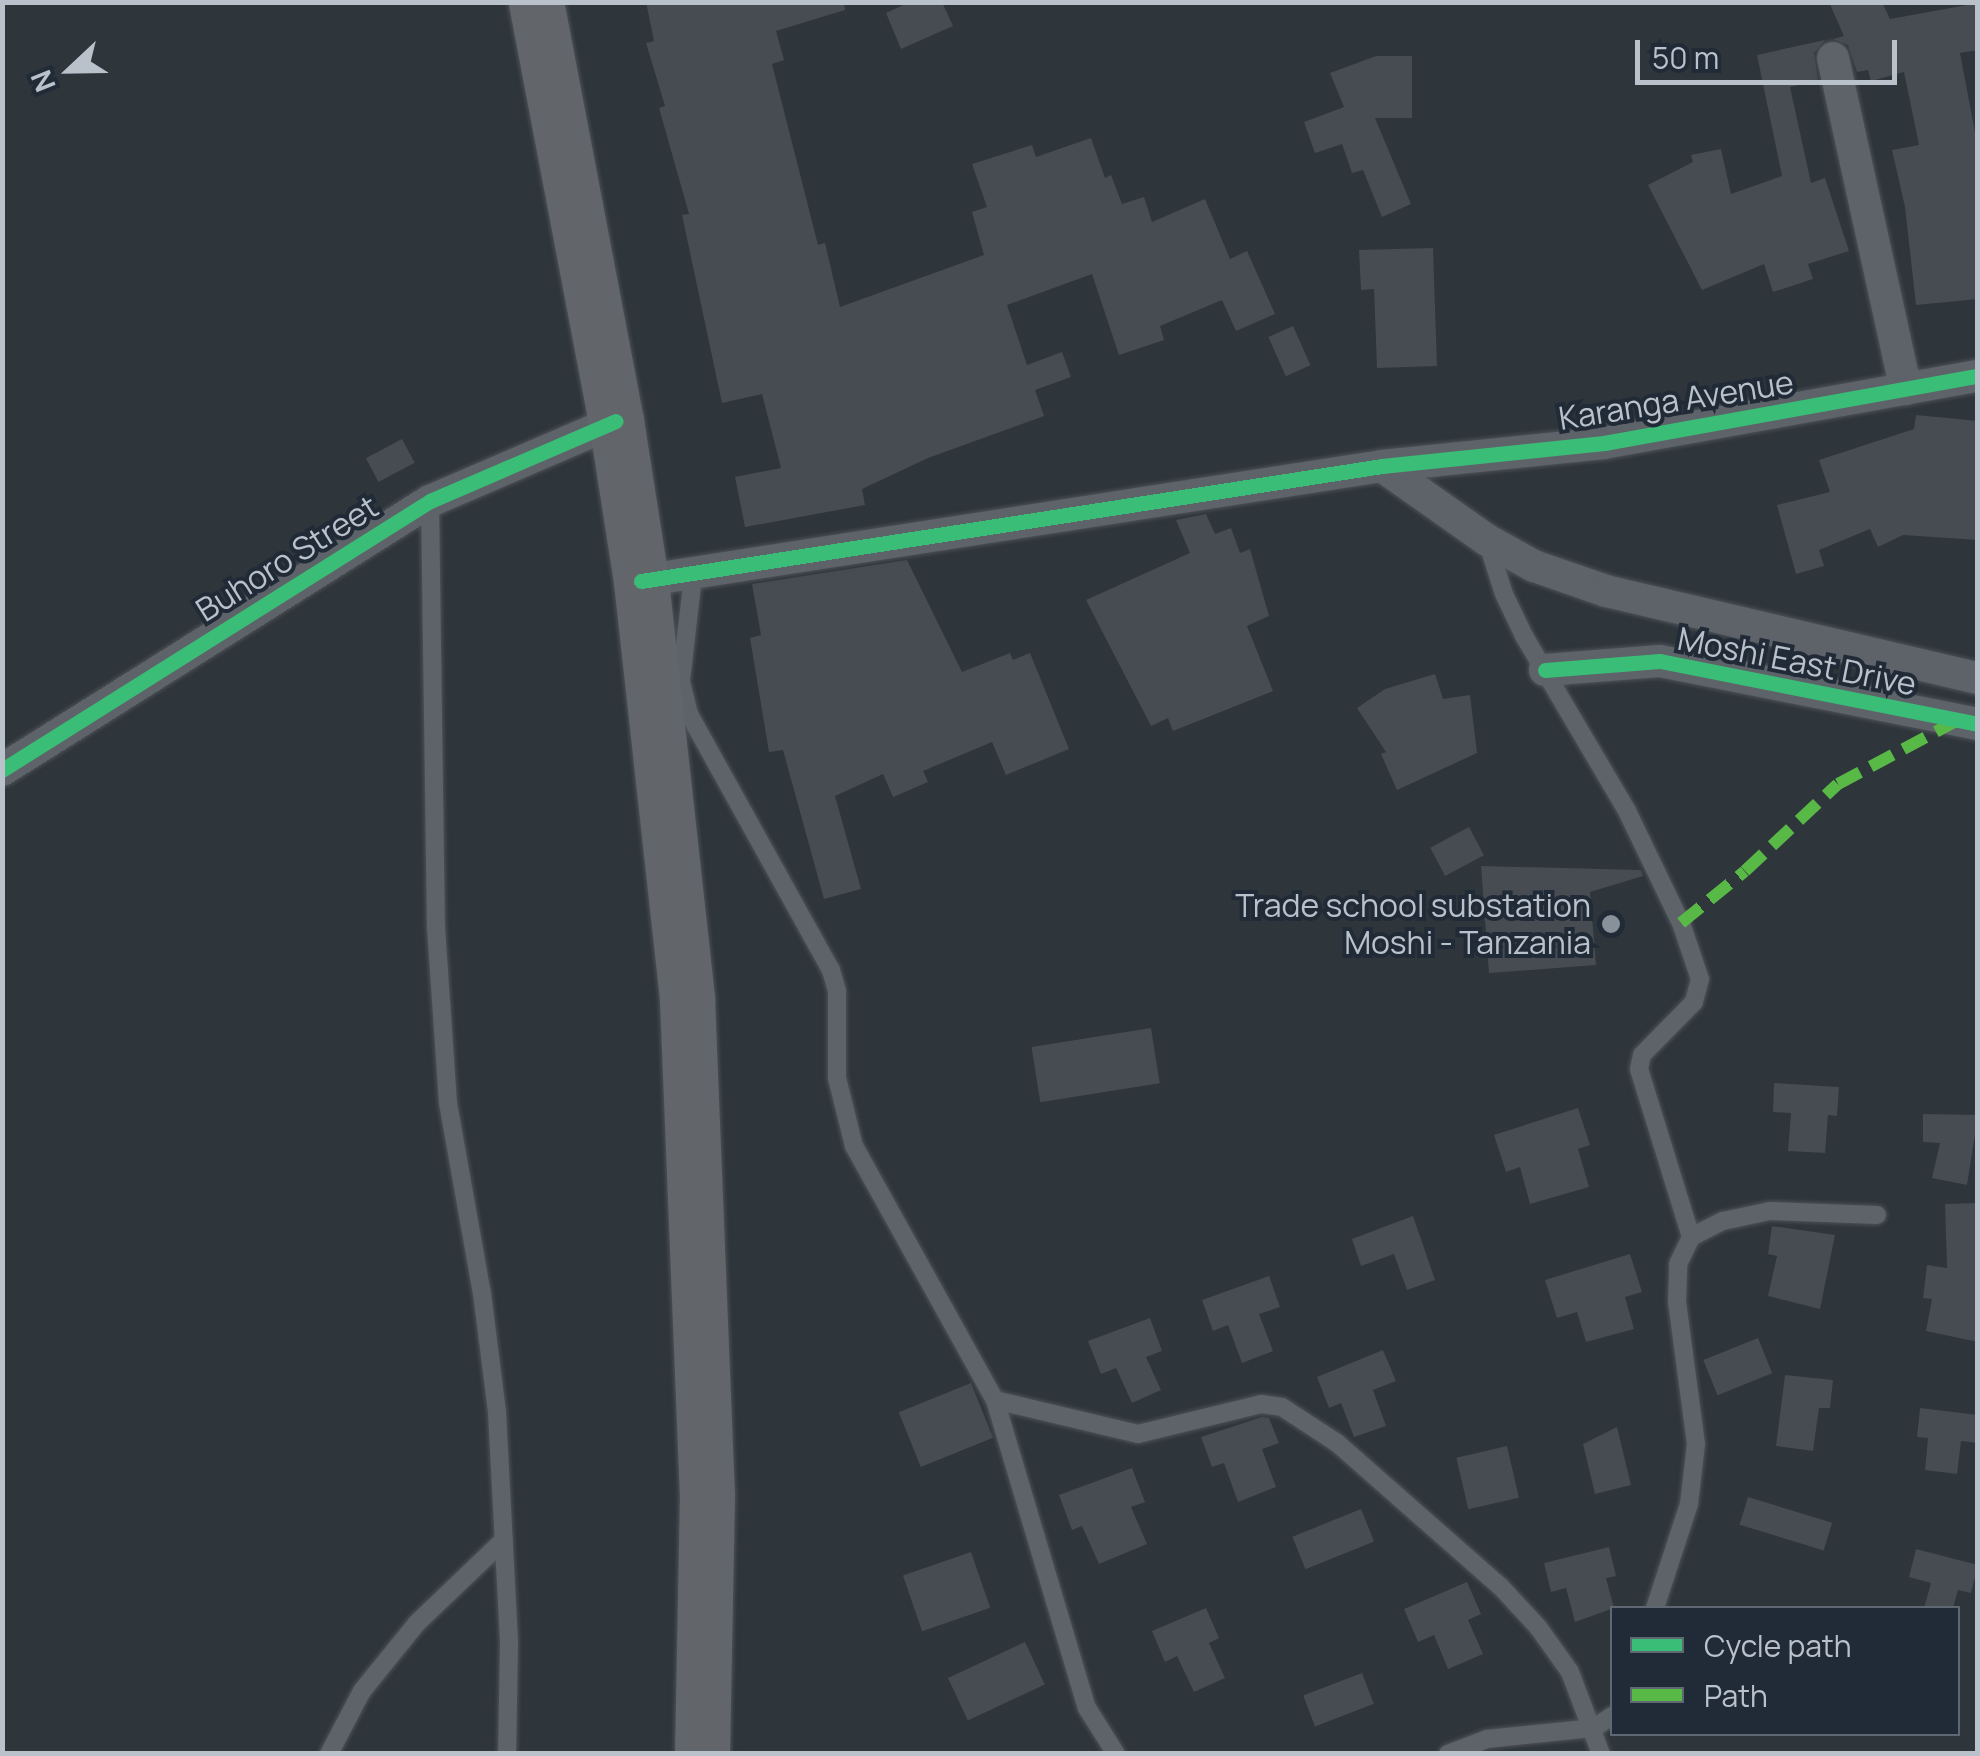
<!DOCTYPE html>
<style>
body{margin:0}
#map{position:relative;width:1980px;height:1756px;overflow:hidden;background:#2e353b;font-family:Manrope,sans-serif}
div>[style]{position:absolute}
.building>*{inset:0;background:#464c51;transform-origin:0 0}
.roads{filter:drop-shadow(0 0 2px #4c5156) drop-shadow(0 0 2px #4c5156)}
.service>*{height:18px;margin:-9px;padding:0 9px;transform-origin:9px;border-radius:9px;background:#5e6269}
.minor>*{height:32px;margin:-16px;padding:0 16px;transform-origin:16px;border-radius:16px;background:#5e6269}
.trunk>*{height:55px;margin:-27.5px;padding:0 27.5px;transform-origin:27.5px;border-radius:27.5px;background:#62666a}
.quiet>*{height:12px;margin-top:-6px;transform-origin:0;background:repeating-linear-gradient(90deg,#58b947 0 25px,transparent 0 37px)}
.cycleway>*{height:15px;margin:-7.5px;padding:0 7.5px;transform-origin:7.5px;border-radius:7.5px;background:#3abd76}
.dots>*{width:28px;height:28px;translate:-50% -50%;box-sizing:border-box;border:5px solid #212b37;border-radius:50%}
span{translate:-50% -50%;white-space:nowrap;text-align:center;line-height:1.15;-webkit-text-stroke:8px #212b37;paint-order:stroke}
.street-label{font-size:32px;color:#b9c1cb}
.poi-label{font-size:32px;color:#b9c1cb}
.right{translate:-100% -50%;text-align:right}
.frame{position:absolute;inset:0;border:5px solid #b9c1cb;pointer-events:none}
.legend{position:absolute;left:1610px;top:1606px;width:350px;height:130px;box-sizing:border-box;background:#212b37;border:2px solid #5e6772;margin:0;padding:12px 18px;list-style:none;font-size:30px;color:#b9c1cb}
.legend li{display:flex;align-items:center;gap:20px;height:50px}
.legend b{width:50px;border:2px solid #5e6772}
.north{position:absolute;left:20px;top:20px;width:100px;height:100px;-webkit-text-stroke:8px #212b37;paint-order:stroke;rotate:248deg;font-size:28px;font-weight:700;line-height:40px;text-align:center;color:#b9c1cb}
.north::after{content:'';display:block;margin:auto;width:35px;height:45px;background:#b9c1cb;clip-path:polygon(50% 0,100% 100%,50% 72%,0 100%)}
.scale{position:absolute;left:1635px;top:40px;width:262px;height:45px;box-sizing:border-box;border:5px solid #b9c1cb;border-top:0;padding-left:12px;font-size:30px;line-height:35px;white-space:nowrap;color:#b9c1cb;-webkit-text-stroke:8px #212b37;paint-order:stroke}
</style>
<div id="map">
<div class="building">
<div style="clip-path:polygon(646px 2px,844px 2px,845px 10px,776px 31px,784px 60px,772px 64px,818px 245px,825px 243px,840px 307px,984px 255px,972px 212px,987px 207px,972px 164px,1032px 145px,1036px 157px,1091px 138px,1105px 178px,1111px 175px,1122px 204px,1144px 197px,1152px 222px,1205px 199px,1230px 259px,1247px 251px,1275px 314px,1236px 331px,1222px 300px,1160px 326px,1164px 340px,1119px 355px,1092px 274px,1007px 305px,1027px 365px,1062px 352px,1071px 377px,1035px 390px,1044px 416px,928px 458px,862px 489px,865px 505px,745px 527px,735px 477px,781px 468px,762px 394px,722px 403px,682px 215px,689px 214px,659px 108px,665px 106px,646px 43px,654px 41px)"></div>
<div style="clip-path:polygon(910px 2px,942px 2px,953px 26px,901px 49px,886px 13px)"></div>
<div style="clip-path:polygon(1829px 2px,1882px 2px,1890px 19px,1978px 3px,1978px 50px,1960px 53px,1977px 143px,1978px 299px,1916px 305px,1905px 207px,1892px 150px,1919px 145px,1904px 72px,1871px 81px,1868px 70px,1857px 72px,1848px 45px,1833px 39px,1844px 36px)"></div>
<div style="clip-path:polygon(1825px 40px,1814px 53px,1818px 81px,1790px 87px,1811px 183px,1825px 178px,1849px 251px,1808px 264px,1813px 279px,1773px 292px,1764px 264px,1702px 290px,1648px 185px,1693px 162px,1691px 155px,1721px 149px,1731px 194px,1782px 176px,1757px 55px)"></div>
<div style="clip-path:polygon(1376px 56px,1412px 56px,1412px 118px,1375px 118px,1411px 204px,1382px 217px,1363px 170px,1352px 173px,1342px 144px,1315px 153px,1304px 122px,1344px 107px,1330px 73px)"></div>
<div style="clip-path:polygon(1433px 248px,1437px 366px,1377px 368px,1374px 289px,1361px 290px,1359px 250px)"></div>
<div style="left:1293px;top:326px;width:43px;height:27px;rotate:66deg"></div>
<div style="clip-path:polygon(1916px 415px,1978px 421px,1978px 540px,1903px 535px,1878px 547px,1870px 529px,1819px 550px,1824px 566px,1796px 574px,1777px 505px,1830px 492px,1819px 460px,1914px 429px)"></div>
<div style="left:402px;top:439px;width:27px;height:41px;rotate:62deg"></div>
<div style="clip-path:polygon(1206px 514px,1215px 534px,1231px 528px,1240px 553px,1250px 549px,1269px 616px,1247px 626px,1273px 691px,1173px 731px,1168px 718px,1151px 726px,1086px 600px,1190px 553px,1176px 520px)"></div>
<div style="clip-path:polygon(907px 560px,962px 672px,1010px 653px,1013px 660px,1030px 653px,1069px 749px,1006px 775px,992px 742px,923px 771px,928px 782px,893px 797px,883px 774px,835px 796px,861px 889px,824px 899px,783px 750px,769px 752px,750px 638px,761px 635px,752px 584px)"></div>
<div style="clip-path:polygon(1435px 674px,1443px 699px,1470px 695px,1477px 753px,1397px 790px,1381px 754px,1386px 752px,1357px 708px,1385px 689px)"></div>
<div style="left:1469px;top:827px;width:32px;height:44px;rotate:62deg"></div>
<div style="clip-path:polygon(1481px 866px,1641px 870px,1643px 876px,1590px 892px,1596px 965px,1489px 973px)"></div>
<div style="left:1151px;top:1028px;width:56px;height:121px;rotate:81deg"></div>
<div style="clip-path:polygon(1774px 1083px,1839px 1087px,1837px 1116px,1828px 1115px,1825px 1153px,1788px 1151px,1791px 1113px,1773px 1112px)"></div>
<div style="clip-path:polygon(1578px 1108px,1590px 1145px,1578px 1149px,1589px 1187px,1530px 1204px,1520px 1167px,1506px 1172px,1494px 1135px)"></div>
<div style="clip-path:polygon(1923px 1114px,1978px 1115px,1967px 1185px,1932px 1178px,1940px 1143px,1923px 1142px)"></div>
<div style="clip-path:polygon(1978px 1203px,1978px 1342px,1926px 1331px,1932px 1299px,1923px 1298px,1927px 1265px,1947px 1268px,1945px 1204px)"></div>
<div style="clip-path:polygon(1413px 1216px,1435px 1280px,1407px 1290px,1394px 1254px,1361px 1266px,1352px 1239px)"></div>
<div style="clip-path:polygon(1772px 1226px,1835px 1235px,1820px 1309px,1768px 1296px,1777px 1256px,1768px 1254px)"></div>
<div style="clip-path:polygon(1630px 1254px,1642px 1292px,1625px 1297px,1634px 1329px,1586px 1342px,1577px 1312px,1557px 1318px,1545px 1280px)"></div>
<div style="clip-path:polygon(1269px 1276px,1280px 1307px,1259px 1314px,1273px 1351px,1242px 1363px,1228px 1325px,1213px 1331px,1202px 1300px)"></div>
<div style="clip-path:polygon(1150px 1318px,1162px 1351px,1146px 1357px,1161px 1390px,1132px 1403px,1116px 1368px,1101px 1374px,1088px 1341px)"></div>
<div style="left:1758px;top:1338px;width:38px;height:59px;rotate:68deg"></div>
<div style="clip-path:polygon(1383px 1350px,1396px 1381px,1373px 1390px,1386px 1426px,1354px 1437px,1341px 1403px,1329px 1408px,1317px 1377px)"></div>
<div style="clip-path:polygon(1785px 1375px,1833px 1380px,1830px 1408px,1819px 1408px,1813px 1451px,1776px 1446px)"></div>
<div style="left:971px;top:1383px;width:59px;height:78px;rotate:68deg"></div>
<div style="clip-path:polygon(1920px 1408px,1978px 1415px,1978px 1443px,1961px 1441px,1957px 1474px,1925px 1470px,1928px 1438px,1917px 1437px)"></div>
<div style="clip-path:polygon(1262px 1417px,1269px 1418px,1279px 1443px,1262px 1449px,1276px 1487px,1238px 1502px,1224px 1463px,1212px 1467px,1201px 1437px)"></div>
<div style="clip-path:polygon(1617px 1427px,1631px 1485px,1595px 1494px,1583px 1444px)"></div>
<div style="left:1507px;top:1446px;width:53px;height:52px;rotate:77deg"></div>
<div style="clip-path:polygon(1132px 1468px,1145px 1502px,1131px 1507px,1147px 1544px,1099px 1564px,1082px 1526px,1072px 1530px,1059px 1495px)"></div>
<div style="left:1748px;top:1497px;width:88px;height:29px;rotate:17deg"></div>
<div style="left:1361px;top:1509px;width:35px;height:74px;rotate:68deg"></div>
<div style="clip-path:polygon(1609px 1547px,1616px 1576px,1606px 1578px,1614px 1608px,1575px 1622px,1566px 1588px,1551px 1592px,1544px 1563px)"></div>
<div style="clip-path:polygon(1916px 1549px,1978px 1565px,1971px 1593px,1958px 1590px,1953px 1608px,1924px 1608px,1931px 1583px,1909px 1577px)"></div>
<div style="left:971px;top:1552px;width:59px;height:72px;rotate:71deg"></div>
<div style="clip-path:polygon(1467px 1582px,1481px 1614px,1468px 1620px,1483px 1654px,1448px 1669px,1434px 1635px,1418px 1642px,1404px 1609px)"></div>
<div style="clip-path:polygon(1206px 1608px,1219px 1638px,1209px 1643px,1225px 1678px,1194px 1692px,1177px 1656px,1165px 1662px,1152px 1631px)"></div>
<div style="left:1025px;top:1642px;width:47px;height:85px;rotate:65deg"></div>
<div style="left:1362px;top:1673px;width:33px;height:63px;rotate:69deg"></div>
</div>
<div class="roads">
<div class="service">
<div style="left:430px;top:501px;width:426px;rotate:89.2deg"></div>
<div style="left:436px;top:927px;width:176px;rotate:86.1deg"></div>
<div style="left:448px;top:1103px;width:193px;rotate:79.9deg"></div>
<div style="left:482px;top:1293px;width:120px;rotate:82.8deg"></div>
<div style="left:497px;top:1412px;width:231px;rotate:87deg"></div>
<div style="left:509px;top:1643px;width:111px;rotate:91deg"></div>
<div style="left:1488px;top:544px;width:52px;rotate:72.3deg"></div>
<div style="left:1504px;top:594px;width:47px;rotate:64.5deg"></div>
<div style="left:1524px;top:636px;width:203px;rotate:59.5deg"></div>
<div style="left:1627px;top:811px;width:124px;rotate:64.3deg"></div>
<div style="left:1681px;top:923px;width:59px;rotate:71.3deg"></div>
<div style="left:1700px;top:979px;width:24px;rotate:105deg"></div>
<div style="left:1694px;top:1002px;width:74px;rotate:134.5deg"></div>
<div style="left:1642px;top:1055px;width:14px;rotate:102deg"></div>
<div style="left:1639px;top:1069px;width:176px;rotate:72.8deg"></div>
<div style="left:693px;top:576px;width:107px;rotate:96.5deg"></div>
<div style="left:681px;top:682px;width:33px;rotate:76deg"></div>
<div style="left:689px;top:714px;width:293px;rotate:61deg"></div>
<div style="left:831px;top:970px;width:22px;rotate:74deg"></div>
<div style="left:837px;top:991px;width:87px;rotate:90deg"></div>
<div style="left:837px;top:1078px;width:70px;rotate:76deg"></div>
<div style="left:854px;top:1146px;width:291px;rotate:61deg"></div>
<div style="left:995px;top:1400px;width:147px;rotate:13.4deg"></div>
<div style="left:1138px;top:1434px;width:127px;rotate:-13.7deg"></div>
<div style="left:1261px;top:1404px;width:21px;rotate:8deg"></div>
<div style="left:1282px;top:1407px;width:66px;rotate:33.2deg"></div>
<div style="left:1337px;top:1443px;width:217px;rotate:41.3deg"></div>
<div style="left:1500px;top:1586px;width:56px;rotate:47.2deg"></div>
<div style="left:1538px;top:1627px;width:55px;rotate:54.6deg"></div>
<div style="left:1570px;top:1672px;width:88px;rotate:69.3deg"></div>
<div style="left:995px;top:1400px;width:321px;rotate:73.4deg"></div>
<div style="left:1087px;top:1708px;width:54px;rotate:57.8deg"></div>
<div style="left:1655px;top:1608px;width:109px;rotate:-71.9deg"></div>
<div style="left:1689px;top:1504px;width:60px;rotate:-83.3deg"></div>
<div style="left:1696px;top:1444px;width:143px;rotate:-97.6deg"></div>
<div style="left:1677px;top:1302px;width:38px;rotate:-88deg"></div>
<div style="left:1678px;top:1264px;width:30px;rotate:-64deg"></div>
<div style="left:1691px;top:1237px;width:36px;rotate:-27deg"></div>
<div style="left:1723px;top:1221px;width:48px;rotate:-12deg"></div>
<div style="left:1770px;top:1211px;width:107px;rotate:2.1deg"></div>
<div style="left:329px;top:1754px;width:71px;rotate:-62.4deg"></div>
<div style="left:362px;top:1691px;width:87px;rotate:-51deg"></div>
<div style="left:417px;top:1623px;width:120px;rotate:-43.7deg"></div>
<div style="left:1448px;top:1754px;width:42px;rotate:-21deg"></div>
<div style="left:1487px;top:1739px;width:108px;rotate:-5.9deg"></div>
<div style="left:1594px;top:1728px;width:22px;rotate:-34deg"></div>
</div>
<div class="minor">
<div style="left:1833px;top:58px;width:339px;rotate:77.6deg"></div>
<div style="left:1382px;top:466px;width:128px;rotate:35.2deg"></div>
<div style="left:1487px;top:540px;width:54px;rotate:29deg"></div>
<div style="left:1534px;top:566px;width:76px;rotate:19.1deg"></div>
<div style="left:1606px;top:591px;width:382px;rotate:13.2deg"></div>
<div style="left:641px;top:581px;width:750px;rotate:-8.82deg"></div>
<div style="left:1382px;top:466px;width:223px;rotate:-5.9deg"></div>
<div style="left:1604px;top:443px;width:380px;rotate:-10.2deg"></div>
<div style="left:1545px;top:670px;width:115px;rotate:-4.5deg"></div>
<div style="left:1660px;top:661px;width:324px;rotate:11.2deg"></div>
<div style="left:2px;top:770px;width:506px;rotate:-32.15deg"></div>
<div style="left:430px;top:501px;width:202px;rotate:-23.3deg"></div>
</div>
<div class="trunk">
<div style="left:536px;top:2px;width:427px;rotate:79.2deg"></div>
<div style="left:616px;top:421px;width:162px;rotate:81.1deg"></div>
<div style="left:641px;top:581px;width:421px;rotate:83.7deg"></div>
<div style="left:687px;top:999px;width:495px;rotate:87.7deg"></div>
<div style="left:707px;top:1494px;width:260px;rotate:91.1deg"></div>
</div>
</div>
<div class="quiet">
<div style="left:1681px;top:923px;width:82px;rotate:-39.1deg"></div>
<div style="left:1745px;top:871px;width:127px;rotate:-43.1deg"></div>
<div style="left:1838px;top:784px;width:136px;rotate:-28.1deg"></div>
</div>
<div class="cycleway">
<div style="left:641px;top:581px;width:750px;rotate:-8.82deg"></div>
<div style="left:1382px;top:466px;width:223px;rotate:-5.9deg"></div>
<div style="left:1604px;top:443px;width:380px;rotate:-10.2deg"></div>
<div style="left:1545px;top:670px;width:115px;rotate:-4.5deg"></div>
<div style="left:1660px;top:661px;width:324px;rotate:11.2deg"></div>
<div style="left:2px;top:770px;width:506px;rotate:-32.15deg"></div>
<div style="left:430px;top:501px;width:202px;rotate:-23.3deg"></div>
</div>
<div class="dots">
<div style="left:1611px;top:924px;background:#889099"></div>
</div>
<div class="street-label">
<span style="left:1676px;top:400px;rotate:-9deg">Karanga Avenue</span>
<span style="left:287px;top:558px;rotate:-32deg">Buhoro Street</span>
<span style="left:1797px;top:661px;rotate:11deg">Moshi East Drive</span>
</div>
<div class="poi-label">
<span class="right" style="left:1591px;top:924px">Trade school substation<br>Moshi - Tanzania</span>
</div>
<div class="frame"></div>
<ul class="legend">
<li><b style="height:12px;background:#3abd76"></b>Cycle path</li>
<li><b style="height:12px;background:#58b947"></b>Path</li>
</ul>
<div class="north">N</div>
<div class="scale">50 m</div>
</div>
